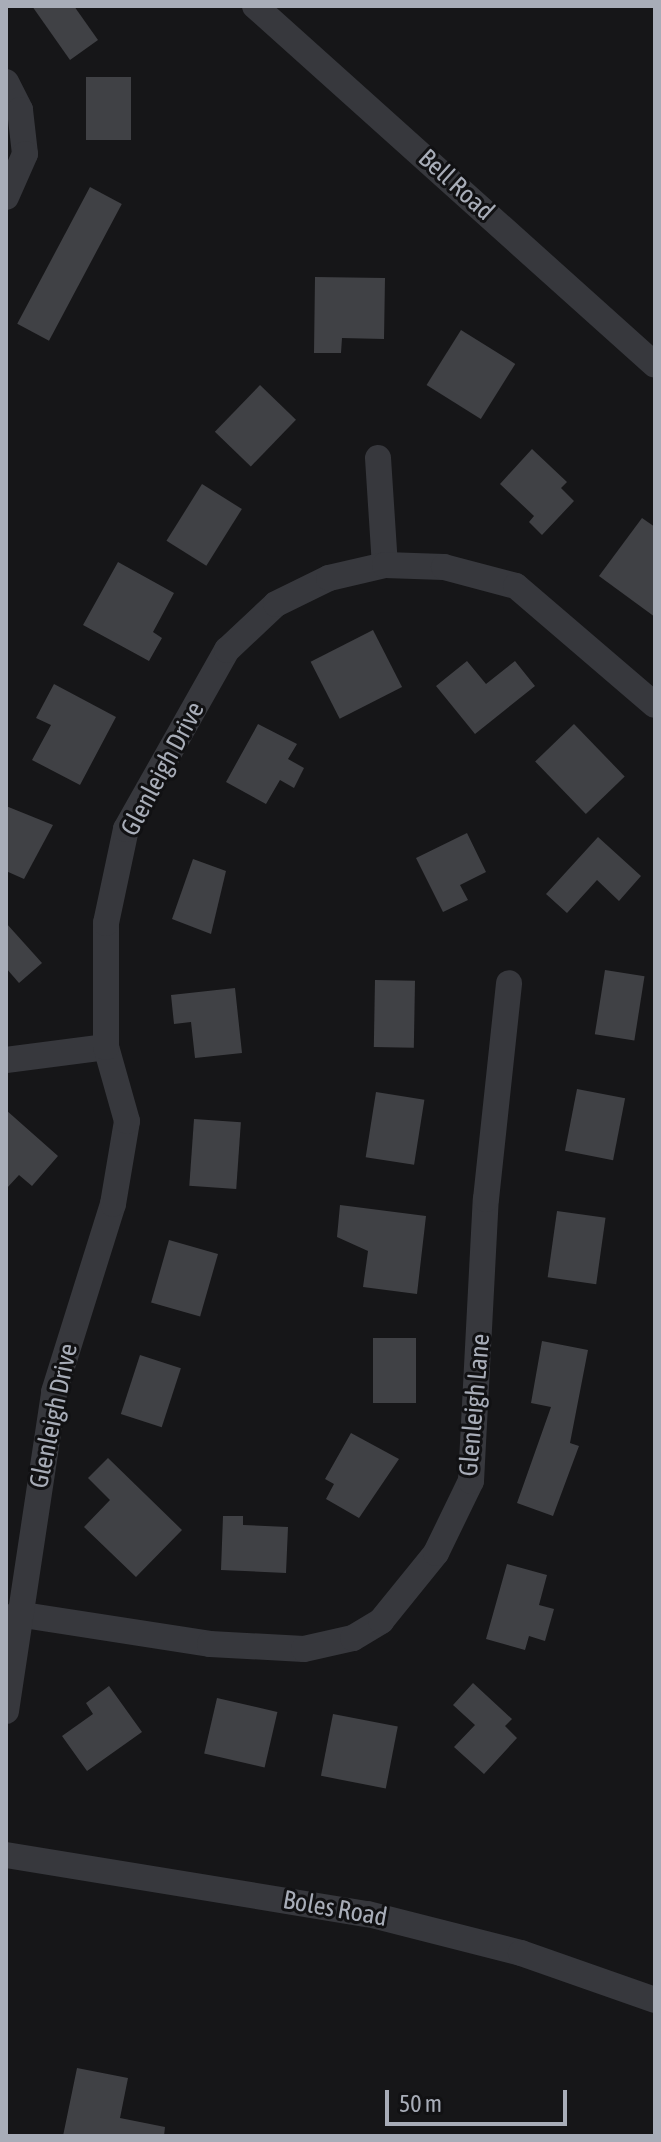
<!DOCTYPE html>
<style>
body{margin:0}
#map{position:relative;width:661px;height:2142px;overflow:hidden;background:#161618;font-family:"Asap Condensed",sans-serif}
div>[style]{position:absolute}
.building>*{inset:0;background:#404145;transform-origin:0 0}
.minor>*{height:26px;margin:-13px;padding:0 13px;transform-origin:13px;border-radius:13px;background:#37383d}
span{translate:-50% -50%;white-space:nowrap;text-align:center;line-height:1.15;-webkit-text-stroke:6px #111113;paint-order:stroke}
.street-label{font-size:26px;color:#a8adb8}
.frame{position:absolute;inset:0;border:8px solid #a8adb8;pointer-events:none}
.scale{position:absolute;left:385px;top:2090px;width:182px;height:36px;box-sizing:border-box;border:4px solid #a8adb8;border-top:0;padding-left:10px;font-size:24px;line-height:28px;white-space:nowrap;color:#a8adb8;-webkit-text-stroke:6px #111113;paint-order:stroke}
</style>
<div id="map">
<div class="building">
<div style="clip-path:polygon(32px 6px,74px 6px,98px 40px,70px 60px)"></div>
<div style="left:86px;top:77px;width:45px;height:63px"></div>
<div style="left:90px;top:187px;width:36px;height:155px;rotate:28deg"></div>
<div style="clip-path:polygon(315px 277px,385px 278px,384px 339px,342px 338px,341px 353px,314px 353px)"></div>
<div style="left:461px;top:330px;width:64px;height:65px;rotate:32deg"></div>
<div style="left:260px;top:385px;width:50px;height:65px;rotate:44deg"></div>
<div style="clip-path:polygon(532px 449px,567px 482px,561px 488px,574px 501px,542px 535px,529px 522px,534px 516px,500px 484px)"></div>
<div style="left:202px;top:484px;width:47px;height:67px;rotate:32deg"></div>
<div style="clip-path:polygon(642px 518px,655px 527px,655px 617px,599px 576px)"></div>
<div style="clip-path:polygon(118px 562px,174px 593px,153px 632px,162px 638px,149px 661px,83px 625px)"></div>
<div style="left:373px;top:630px;width:64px;height:70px;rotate:63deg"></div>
<div style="clip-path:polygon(467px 661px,486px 684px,515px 661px,535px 686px,475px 734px,436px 686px)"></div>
<div style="clip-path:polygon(54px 684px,116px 717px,80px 785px,32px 760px,51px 725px,36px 718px)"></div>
<div style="clip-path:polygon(258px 724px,297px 744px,288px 759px,304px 768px,294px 788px,280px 780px,266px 804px,226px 782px)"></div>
<div style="left:574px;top:724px;width:73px;height:54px;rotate:46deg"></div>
<div style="clip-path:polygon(6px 806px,53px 825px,24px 879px,6px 871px)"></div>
<div style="clip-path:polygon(467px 833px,486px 872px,460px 885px,468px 900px,443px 912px,416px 858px)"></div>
<div style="clip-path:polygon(598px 837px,641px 876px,619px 901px,597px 880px,567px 913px,546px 894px)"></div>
<div style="clip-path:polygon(193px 859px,226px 871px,211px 934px,172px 919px)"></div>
<div style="clip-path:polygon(6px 923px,42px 963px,19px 983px,6px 968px)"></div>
<div style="left:605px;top:970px;width:40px;height:65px;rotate:9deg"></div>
<div style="left:375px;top:980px;width:40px;height:67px;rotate:1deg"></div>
<div style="clip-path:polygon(235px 988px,242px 1053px,195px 1058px,191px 1022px,174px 1024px,171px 995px)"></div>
<div style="left:577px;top:1089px;width:49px;height:63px;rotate:11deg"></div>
<div style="left:376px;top:1092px;width:49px;height:66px;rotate:9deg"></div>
<div style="clip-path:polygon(6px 1110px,58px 1156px,32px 1186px,19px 1175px,6px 1189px)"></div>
<div style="left:194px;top:1119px;width:47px;height:67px;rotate:4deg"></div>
<div style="clip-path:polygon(340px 1205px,426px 1216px,417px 1294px,363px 1287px,368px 1251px,337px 1237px)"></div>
<div style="left:557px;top:1211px;width:49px;height:67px;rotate:8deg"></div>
<div style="left:169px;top:1240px;width:51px;height:65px;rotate:16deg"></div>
<div style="left:373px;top:1338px;width:43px;height:65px"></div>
<div style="clip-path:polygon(542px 1341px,588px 1350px,570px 1443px,579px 1446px,553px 1516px,517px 1503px,551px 1407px,531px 1403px)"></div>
<div style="left:140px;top:1355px;width:43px;height:62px;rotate:18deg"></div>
<div style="clip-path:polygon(351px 1433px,399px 1459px,359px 1518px,326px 1499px,334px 1484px,325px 1479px)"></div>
<div style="clip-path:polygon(108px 1458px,182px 1530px,136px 1577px,84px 1527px,110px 1500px,88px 1478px)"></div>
<div style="clip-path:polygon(223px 1516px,243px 1516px,243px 1525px,288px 1527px,286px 1573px,221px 1570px)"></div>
<div style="clip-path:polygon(507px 1564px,547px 1575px,539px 1605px,554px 1609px,545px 1641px,529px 1636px,525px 1650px,486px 1639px)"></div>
<div style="clip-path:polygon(473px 1683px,512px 1719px,505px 1726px,517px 1738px,484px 1774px,454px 1747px,475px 1725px,453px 1705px)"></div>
<div style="clip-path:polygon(109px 1686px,142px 1732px,87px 1771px,62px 1736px,93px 1714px,86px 1703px)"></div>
<div style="left:217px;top:1698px;width:62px;height:57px;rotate:13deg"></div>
<div style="left:333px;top:1714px;width:66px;height:63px;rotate:11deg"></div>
<div style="clip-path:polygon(77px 2068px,128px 2078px,120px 2118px,165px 2127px,164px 2136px,63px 2136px)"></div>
</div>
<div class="minor">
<div style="left:255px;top:6px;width:537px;rotate:41.91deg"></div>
<div style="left:6px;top:82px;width:31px;rotate:63deg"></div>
<div style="left:20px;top:110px;width:44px;rotate:83.5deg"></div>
<div style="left:25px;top:154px;width:47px;rotate:113.8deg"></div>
<div style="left:378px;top:458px;width:107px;rotate:86.3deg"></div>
<div style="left:6px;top:1060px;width:101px;rotate:-7.4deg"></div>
<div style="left:17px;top:1614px;width:195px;rotate:8.8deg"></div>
<div style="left:210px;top:1644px;width:94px;rotate:3deg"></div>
<div style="left:304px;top:1649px;width:50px;rotate:-12.7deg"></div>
<div style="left:353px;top:1638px;width:33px;rotate:-31deg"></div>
<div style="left:381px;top:1621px;width:87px;rotate:-51deg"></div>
<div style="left:436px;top:1553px;width:80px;rotate:-64.1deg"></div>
<div style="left:471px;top:1481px;width:282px;rotate:-87deg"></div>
<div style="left:486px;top:1199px;width:217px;rotate:-83.9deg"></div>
<div style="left:6px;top:1711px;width:323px;rotate:-81.4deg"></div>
<div style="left:54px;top:1392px;width:197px;rotate:-72.6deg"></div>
<div style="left:113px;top:1204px;width:84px;rotate:-80.4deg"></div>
<div style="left:127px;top:1121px;width:77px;rotate:-105.8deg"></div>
<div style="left:106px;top:1047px;width:124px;rotate:-90deg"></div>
<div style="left:106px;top:923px;width:96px;rotate:-78deg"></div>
<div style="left:126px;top:829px;width:206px;rotate:-60.6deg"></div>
<div style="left:227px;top:650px;width:67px;rotate:-43.2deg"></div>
<div style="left:276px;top:604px;width:59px;rotate:-26.1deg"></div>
<div style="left:329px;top:578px;width:57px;rotate:-13.1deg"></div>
<div style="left:385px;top:565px;width:59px;rotate:1.9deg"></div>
<div style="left:444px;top:567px;width:74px;rotate:14.8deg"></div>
<div style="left:516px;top:586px;width:183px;rotate:40.6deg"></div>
<div style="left:6px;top:1855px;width:367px;rotate:9.3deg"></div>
<div style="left:368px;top:1914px;width:158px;rotate:14.3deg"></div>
<div style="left:521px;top:1953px;width:142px;rotate:19.3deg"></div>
</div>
<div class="street-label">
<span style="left:456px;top:185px;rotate:42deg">Bell Road</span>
<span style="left:163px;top:769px;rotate:-62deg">Glenleigh Drive</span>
<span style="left:475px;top:1405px;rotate:-85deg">Glenleigh Lane</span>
<span style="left:54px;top:1416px;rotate:-78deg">Glenleigh Drive</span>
<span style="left:335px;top:1909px;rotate:10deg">Boles Road</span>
</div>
<div class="frame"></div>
<div class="scale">50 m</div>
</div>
